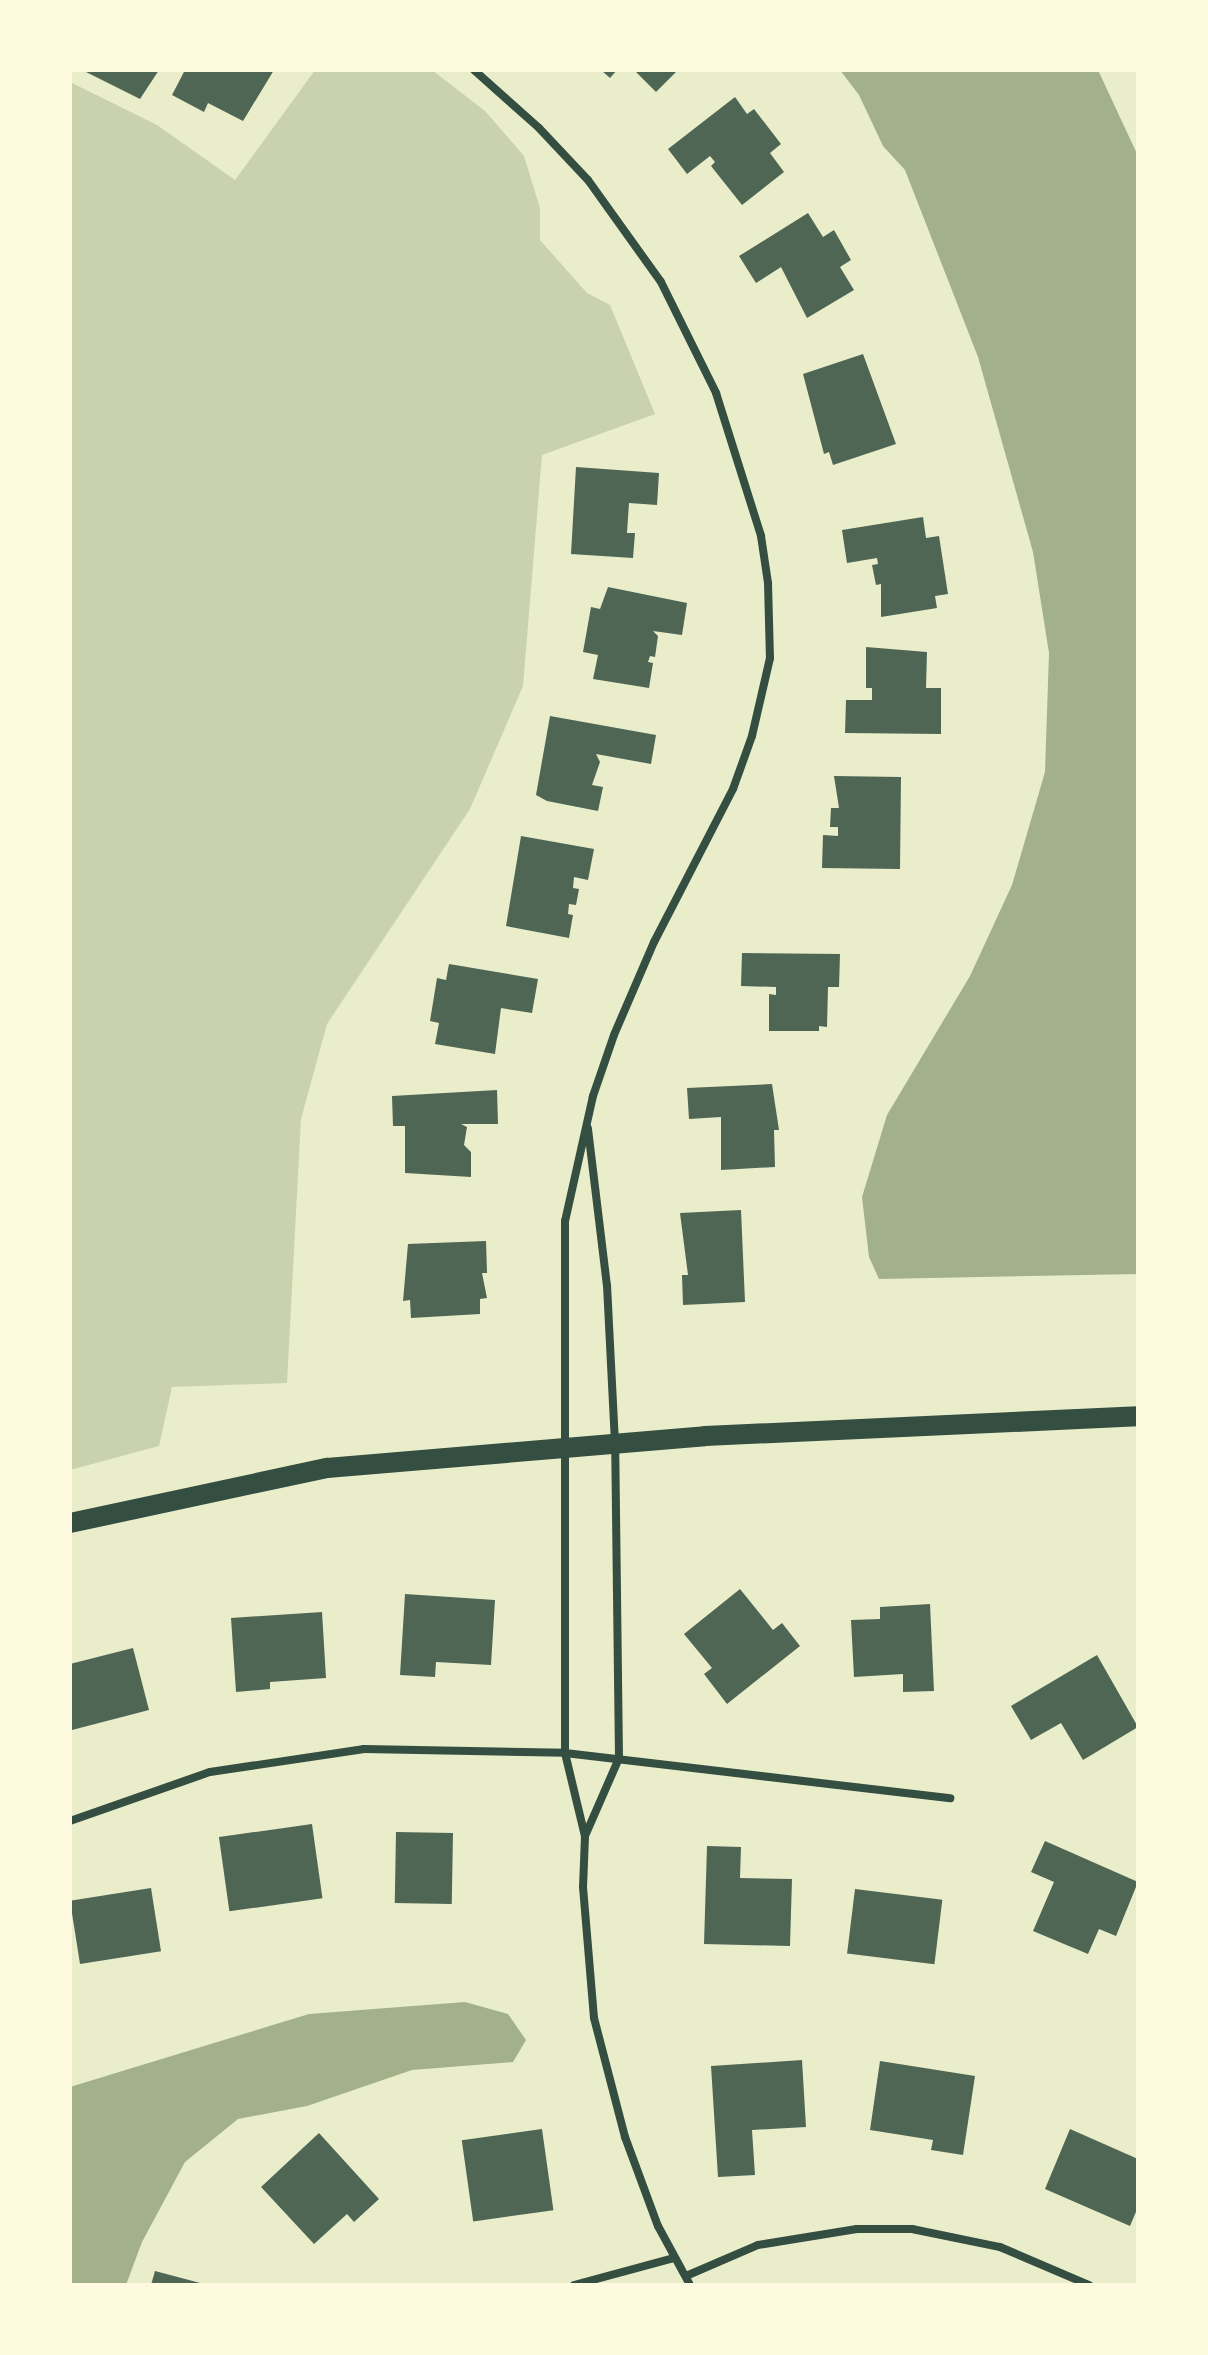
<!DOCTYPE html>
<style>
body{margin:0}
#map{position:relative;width:1208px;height:2355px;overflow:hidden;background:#e9edc9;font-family:Cabin,sans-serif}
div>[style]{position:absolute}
.green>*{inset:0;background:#cad2ad}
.water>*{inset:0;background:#a3b18a}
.building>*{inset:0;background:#4f6655;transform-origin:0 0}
.minor>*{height:8px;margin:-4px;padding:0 4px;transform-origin:4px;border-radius:4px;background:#344e41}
.primary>*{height:20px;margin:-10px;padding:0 10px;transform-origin:10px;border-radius:10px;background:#344e41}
span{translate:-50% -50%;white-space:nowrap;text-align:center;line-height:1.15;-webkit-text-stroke:6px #fefae0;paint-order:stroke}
.frame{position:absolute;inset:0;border:72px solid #fefae0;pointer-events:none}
</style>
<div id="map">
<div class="green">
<div style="clip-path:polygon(315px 70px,432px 70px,485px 111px,524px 156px,540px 208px,540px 240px,587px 293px,610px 305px,655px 414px,542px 455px,523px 686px,470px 809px,327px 1024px,301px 1119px,287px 1383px,172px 1387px,159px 1446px,70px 1470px,70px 82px,157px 125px,235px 180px)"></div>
</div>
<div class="water">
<div style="clip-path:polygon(840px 70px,1098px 70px,1138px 156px,1138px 1274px,879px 1279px,869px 1257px,862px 1197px,887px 1115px,970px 976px,1012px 885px,1045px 772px,1049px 653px,1033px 552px,978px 357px,905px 170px,883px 146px,859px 95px)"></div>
<div style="clip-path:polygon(465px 2002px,508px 2014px,526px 2040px,513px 2062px,412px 2070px,307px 2106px,238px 2119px,185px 2162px,142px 2242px,126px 2285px,70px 2285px,70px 2087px,309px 2014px)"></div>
</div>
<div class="building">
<div style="clip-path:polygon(82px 70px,159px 70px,140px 99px)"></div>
<div style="clip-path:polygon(185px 70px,274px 70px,243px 121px,208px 103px,204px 112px,172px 95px)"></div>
<div style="clip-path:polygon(601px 70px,617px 70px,610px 78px)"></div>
<div style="clip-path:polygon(634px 70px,678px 70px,656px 92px)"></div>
<div style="clip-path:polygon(735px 97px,747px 114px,754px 109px,781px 144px,770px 153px,784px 172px,742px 205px,711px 166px,715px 162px,710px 156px,687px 174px,668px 149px)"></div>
<div style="clip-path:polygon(808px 213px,823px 237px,834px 230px,851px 260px,840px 267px,854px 290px,807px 318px,781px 267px,756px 283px,739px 256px)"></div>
<div style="clip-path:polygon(863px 354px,896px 444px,833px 465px,829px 452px,824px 454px,803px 374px)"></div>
<div style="clip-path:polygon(576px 467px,659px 473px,657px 505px,629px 503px,627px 533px,635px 533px,633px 558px,571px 554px)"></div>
<div style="clip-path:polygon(923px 517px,926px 538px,939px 536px,948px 594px,935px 596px,937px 608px,881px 617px,881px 584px,876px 585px,872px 565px,878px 564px,877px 558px,847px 563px,842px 530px)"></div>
<div style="clip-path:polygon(608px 587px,687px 603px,682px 635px,653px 631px,658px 636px,655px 657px,650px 656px,648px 662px,653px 663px,649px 688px,593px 679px,598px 655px,583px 652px,591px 607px,600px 609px)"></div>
<div style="clip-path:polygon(866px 647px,927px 652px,926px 688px,941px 688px,941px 734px,845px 733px,846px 700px,872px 700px,872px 688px,866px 688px)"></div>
<div style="clip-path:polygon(550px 716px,656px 735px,651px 764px,596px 754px,600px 762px,592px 785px,603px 787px,598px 811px,547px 801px,536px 795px)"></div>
<div style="clip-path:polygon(834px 776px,901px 777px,900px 869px,822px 868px,823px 835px,838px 836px,838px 827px,830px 827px,831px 808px,839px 808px)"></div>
<div style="clip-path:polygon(521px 836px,594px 849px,588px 880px,574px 877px,573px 888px,579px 889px,576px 905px,569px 904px,568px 914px,573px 915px,569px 938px,506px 926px)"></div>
<div style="clip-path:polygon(742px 953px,840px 954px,839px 987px,828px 987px,827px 1027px,819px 1026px,819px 1031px,769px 1031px,769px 994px,776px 995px,776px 987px,741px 986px)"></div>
<div style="clip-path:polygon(449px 964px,538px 979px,532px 1013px,501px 1008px,495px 1054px,435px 1044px,439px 1023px,430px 1021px,437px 978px,446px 980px)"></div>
<div style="clip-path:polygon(772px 1084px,779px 1130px,774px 1130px,775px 1167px,721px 1170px,721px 1117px,689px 1119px,687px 1088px)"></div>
<div style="clip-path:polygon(497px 1090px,498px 1124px,461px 1124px,467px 1127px,464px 1145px,471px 1152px,471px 1177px,405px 1173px,405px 1126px,393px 1126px,392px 1096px)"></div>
<div style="clip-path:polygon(741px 1210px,745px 1302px,683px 1305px,682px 1275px,688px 1275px,680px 1213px)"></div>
<div style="clip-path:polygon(486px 1241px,487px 1273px,482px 1273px,487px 1298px,480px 1299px,480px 1314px,411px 1318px,410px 1300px,403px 1301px,408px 1244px)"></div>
<div style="clip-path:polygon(740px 1589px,773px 1630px,782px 1623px,800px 1646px,727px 1704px,704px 1674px,712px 1668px,684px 1634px)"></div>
<div style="clip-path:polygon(405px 1594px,495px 1600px,491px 1665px,436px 1662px,435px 1677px,400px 1675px)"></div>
<div style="clip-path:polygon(930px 1604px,934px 1691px,903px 1692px,903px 1674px,854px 1677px,851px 1620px,880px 1619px,880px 1607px)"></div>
<div style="clip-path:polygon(322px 1612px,326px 1678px,270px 1682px,270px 1689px,236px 1692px,231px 1618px)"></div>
<div style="clip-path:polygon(133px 1648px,149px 1710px,72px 1730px,70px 1664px)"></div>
<div style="clip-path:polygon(1097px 1655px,1138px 1727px,1083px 1760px,1061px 1723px,1031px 1740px,1011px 1706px)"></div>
<div style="left:312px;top:1824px;width:75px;height:94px;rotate:82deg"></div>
<div style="left:396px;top:1832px;width:57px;height:71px;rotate:1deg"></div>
<div style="clip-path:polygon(1045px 1841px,1138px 1882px,1116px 1936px,1099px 1929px,1088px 1954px,1033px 1931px,1054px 1882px,1031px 1872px)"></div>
<div style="clip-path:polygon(707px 1846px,741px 1847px,740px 1878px,792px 1879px,790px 1946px,704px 1944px)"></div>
<div style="left:151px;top:1888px;width:64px;height:82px;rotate:81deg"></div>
<div style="left:855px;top:1889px;width:88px;height:65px;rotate:7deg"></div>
<div style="clip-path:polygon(802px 2060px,806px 2127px,752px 2130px,755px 2175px,718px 2177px,711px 2066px)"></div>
<div style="clip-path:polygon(880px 2061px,975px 2076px,963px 2155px,931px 2150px,933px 2140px,870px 2130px)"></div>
<div style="left:542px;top:2129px;width:82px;height:81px;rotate:82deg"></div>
<div style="clip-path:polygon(1070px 2129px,1138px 2159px,1138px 2207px,1130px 2226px,1045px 2189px)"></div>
<div style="clip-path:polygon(319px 2133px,379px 2199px,354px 2222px,347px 2214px,314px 2244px,261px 2187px)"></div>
<div style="clip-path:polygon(155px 2271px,204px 2284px,204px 2285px,151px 2285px)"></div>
</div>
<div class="minor">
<div style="left:474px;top:70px;width:87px;rotate:41.7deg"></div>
<div style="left:539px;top:128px;width:71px;rotate:46.7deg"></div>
<div style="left:588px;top:180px;width:125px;rotate:54.4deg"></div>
<div style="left:661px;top:282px;width:124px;rotate:63.6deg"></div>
<div style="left:716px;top:393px;width:150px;rotate:72.5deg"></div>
<div style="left:761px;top:536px;width:48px;rotate:81.5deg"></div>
<div style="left:768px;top:583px;width:75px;rotate:88.5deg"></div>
<div style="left:770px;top:658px;width:80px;rotate:103deg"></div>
<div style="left:752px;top:736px;width:56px;rotate:109.7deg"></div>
<div style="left:733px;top:789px;width:172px;rotate:117.3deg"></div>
<div style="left:654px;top:942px;width:101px;rotate:113.3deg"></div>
<div style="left:614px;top:1035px;width:65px;rotate:109deg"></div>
<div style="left:593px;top:1096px;width:128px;rotate:102.6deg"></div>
<div style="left:565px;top:1221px;width:532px;rotate:90deg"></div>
<div style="left:565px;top:1753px;width:85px;rotate:76.5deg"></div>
<div style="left:585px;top:1836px;width:51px;rotate:92.2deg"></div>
<div style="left:583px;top:1887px;width:131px;rotate:85.2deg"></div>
<div style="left:594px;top:2018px;width:123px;rotate:75.4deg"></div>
<div style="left:625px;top:2137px;width:95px;rotate:69.7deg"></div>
<div style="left:658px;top:2226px;width:67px;rotate:61.5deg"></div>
<div style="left:70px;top:1821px;width:148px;rotate:-19.3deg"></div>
<div style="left:210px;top:1772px;width:156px;rotate:-8.5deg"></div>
<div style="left:364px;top:1749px;width:201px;rotate:1.1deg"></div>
<div style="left:565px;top:1753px;width:388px;rotate:6.7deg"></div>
<div style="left:585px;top:1836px;width:85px;rotate:-66.4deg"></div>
<div style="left:619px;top:1758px;width:315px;rotate:-90.7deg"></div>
<div style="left:615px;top:1443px;width:157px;rotate:-92.9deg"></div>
<div style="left:607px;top:1286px;width:159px;rotate:-96.9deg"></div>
<div style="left:686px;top:2276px;width:78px;rotate:-23.3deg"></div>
<div style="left:758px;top:2245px;width:100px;rotate:-9.2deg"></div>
<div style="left:857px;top:2229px;width:55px"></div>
<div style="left:912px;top:2229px;width:90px;rotate:11.6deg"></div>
<div style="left:1000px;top:2247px;width:97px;rotate:23.1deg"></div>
<div style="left:574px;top:2285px;width:104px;rotate:-15.1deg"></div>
</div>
<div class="primary">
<div style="left:70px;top:1523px;width:263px;rotate:-12.1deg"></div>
<div style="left:327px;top:1468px;width:379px;rotate:-4.8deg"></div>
<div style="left:705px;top:1436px;width:433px;rotate:-2.6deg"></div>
</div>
<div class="frame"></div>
</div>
